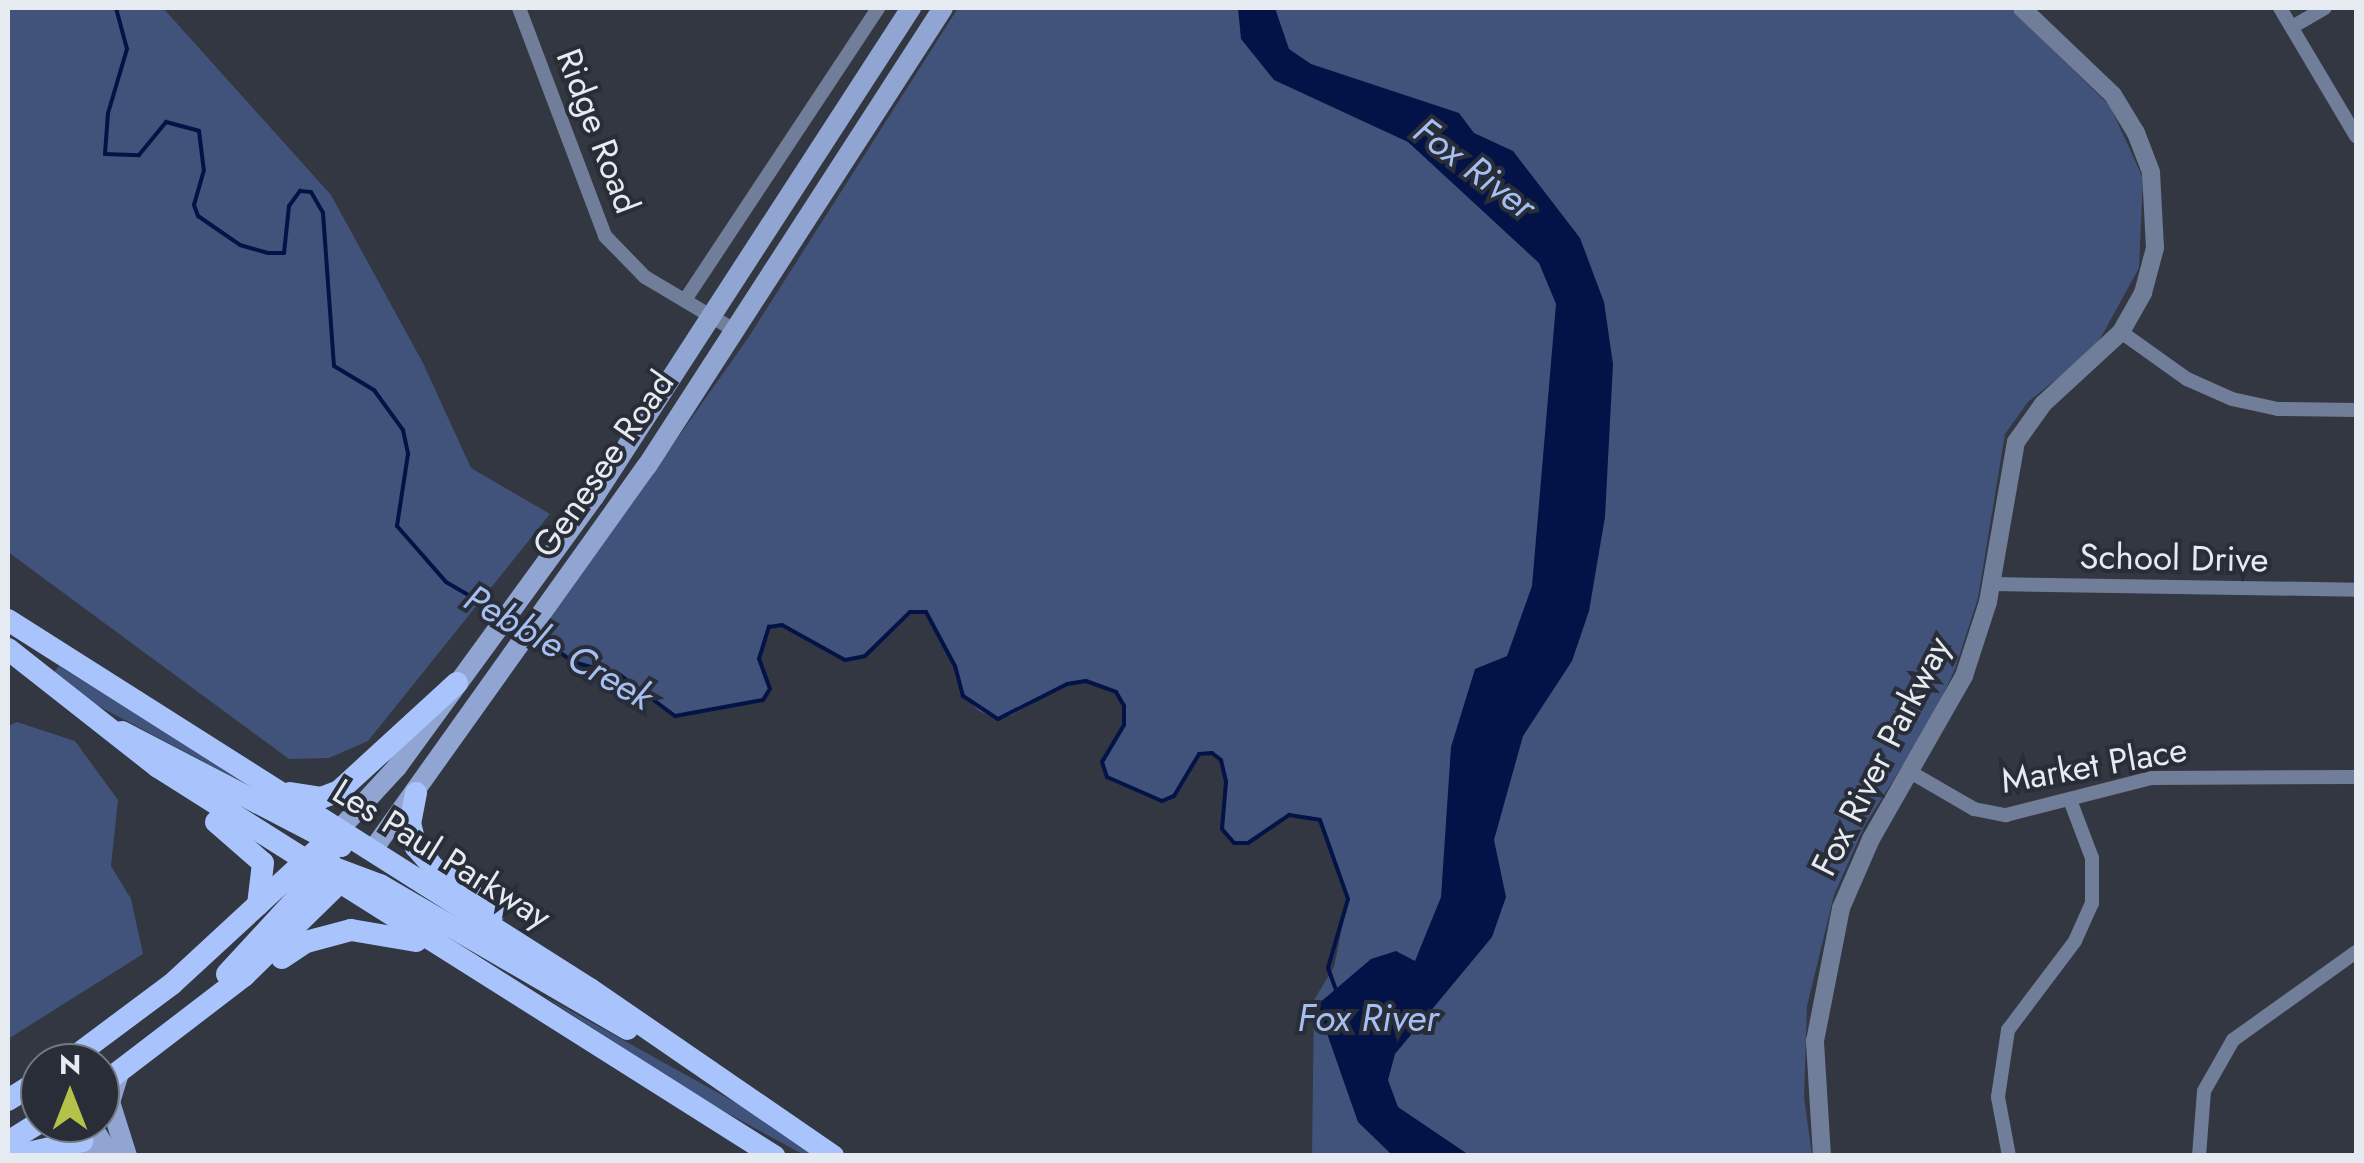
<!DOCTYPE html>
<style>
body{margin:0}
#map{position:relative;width:2364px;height:1163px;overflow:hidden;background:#323741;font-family:Jost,sans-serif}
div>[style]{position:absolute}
.green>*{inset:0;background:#41537a}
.water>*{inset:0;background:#041347}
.stream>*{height:4px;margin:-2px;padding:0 2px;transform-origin:2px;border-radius:2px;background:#041347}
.minor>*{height:14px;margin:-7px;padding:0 7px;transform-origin:7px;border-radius:7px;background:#707e99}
.tertiary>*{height:18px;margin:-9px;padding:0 9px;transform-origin:9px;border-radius:9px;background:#707e99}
.secondary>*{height:20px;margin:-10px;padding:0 10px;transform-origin:10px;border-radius:10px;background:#90a5d1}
.primary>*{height:22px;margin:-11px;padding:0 11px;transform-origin:11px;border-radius:11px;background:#a9c4fc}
span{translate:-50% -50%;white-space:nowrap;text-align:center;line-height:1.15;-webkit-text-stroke:8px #282d37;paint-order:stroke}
.street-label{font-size:35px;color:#e6eaf1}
.water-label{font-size:38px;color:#a6bff2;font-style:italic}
.frame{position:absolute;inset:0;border:10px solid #e6eaf1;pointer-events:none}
.north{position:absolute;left:20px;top:1043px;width:100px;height:100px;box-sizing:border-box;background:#282d37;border:2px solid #747981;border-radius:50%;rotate:0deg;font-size:28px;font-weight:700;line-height:40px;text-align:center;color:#e6eaf1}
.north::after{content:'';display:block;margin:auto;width:35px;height:45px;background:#b5c249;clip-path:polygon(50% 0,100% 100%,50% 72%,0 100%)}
</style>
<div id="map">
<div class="green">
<div style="clip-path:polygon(8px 8px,163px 8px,331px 195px,423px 363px,471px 468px,550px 514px,368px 741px,329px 758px,289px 759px,8px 552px)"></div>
<div style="clip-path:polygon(958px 8px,2010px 8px,2110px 106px,2143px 178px,2139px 268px,2095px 348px,2028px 402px,2005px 434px,1978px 598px,1955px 669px,1932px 719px,1865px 825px,1834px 895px,1807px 1006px,1804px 1097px,1812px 1155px,1312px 1155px,1314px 1000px,1334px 967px,1348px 899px,1319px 820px,1289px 815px,1248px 843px,1234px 843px,1222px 829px,1226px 782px,1221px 760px,1212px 753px,1199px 754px,1174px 796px,1162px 801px,1107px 777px,1102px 762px,1124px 725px,1124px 706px,1116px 692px,1086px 681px,1067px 684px,1012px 715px,998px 719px,979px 711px,963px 696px,955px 666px,926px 612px,910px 613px,865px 656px,845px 660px,782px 625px,769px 627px,759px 659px,770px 689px,763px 700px,675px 716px,620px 675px,573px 662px,538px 636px,748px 338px)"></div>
<div style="clip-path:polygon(59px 666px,280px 802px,89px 701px,53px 674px)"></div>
<div style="clip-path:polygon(17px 722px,75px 741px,118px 800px,111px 866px,131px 899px,143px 954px,8px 1039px,8px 726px)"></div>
<div style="clip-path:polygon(544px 996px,740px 1105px,815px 1155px,804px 1155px,698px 1097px)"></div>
</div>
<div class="water">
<div style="clip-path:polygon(1238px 8px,1275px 8px,1289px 49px,1311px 64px,1459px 113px,1474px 133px,1513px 151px,1580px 238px,1604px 302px,1613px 364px,1605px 517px,1589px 611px,1572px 661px,1523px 736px,1494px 840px,1506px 897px,1492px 937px,1395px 1054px,1388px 1080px,1398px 1107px,1469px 1155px,1392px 1155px,1358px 1122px,1317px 1005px,1371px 959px,1396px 951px,1415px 961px,1441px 897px,1451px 747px,1475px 669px,1507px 656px,1532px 586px,1556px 304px,1539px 263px,1408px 142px,1274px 80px,1241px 39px)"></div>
</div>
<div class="stream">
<div style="left:116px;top:8px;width:42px;rotate:75deg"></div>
<div style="left:127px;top:49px;width:67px;rotate:106.5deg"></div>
<div style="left:108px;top:113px;width:41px;rotate:94.2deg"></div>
<div style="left:105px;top:154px;width:34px;rotate:2deg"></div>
<div style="left:139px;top:155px;width:43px;rotate:-50.7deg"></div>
<div style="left:166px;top:122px;width:34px;rotate:15deg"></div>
<div style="left:199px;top:131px;width:39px;rotate:83deg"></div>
<div style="left:204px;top:170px;width:36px;rotate:106deg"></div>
<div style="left:194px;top:205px;width:12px;rotate:70deg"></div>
<div style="left:198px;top:216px;width:51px;rotate:34.6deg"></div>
<div style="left:240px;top:245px;width:29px;rotate:16deg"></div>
<div style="left:268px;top:253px;width:16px"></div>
<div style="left:284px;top:253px;width:47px;rotate:-83.9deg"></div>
<div style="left:289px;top:206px;width:19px;rotate:-54deg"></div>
<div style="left:300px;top:191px;width:11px;rotate:5deg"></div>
<div style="left:311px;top:192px;width:24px;rotate:60deg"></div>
<div style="left:323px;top:213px;width:153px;rotate:85.9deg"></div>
<div style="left:334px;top:366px;width:47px;rotate:31deg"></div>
<div style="left:374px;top:390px;width:49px;rotate:54.1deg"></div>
<div style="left:403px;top:430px;width:25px;rotate:78deg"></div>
<div style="left:408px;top:454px;width:73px;rotate:98.7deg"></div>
<div style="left:397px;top:526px;width:74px;rotate:48.8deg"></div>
<div style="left:446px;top:582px;width:64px;rotate:30.2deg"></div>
<div style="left:535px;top:634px;width:47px;rotate:36.4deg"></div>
<div style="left:573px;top:662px;width:49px;rotate:15.5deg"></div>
<div style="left:620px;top:675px;width:69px;rotate:36.7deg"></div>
<div style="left:675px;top:716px;width:89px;rotate:-10.3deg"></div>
<div style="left:763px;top:700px;width:13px;rotate:-58deg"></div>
<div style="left:770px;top:689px;width:32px;rotate:-110deg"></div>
<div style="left:759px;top:659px;width:34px;rotate:-73deg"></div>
<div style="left:769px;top:627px;width:13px;rotate:-9deg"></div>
<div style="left:782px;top:625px;width:72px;rotate:29.1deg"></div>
<div style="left:845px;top:660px;width:20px;rotate:-11deg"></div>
<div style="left:865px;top:656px;width:63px;rotate:-44.4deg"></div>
<div style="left:910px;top:612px;width:16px"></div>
<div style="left:926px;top:612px;width:61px;rotate:61.8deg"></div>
<div style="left:955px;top:666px;width:31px;rotate:75deg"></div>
<div style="left:963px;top:696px;width:42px;rotate:33.3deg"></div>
<div style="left:998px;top:719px;width:77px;rotate:-26.9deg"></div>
<div style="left:1067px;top:684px;width:19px;rotate:-9deg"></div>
<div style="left:1086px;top:681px;width:32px;rotate:20deg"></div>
<div style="left:1116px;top:692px;width:16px;rotate:60deg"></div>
<div style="left:1124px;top:706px;width:19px;rotate:90deg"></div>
<div style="left:1124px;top:725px;width:43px;rotate:120.7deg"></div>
<div style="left:1102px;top:762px;width:16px;rotate:72deg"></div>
<div style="left:1107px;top:777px;width:60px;rotate:23.6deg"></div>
<div style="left:1162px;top:801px;width:13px;rotate:-23deg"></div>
<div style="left:1174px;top:796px;width:49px;rotate:-59.2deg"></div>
<div style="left:1199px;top:754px;width:13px;rotate:-4deg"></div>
<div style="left:1212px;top:753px;width:11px;rotate:38deg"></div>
<div style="left:1221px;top:760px;width:23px;rotate:77deg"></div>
<div style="left:1226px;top:782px;width:47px;rotate:94.9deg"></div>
<div style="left:1222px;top:829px;width:18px;rotate:49deg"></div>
<div style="left:1234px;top:843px;width:14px"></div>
<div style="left:1248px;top:843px;width:50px;rotate:-34.3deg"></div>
<div style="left:1289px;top:815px;width:31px;rotate:9deg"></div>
<div style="left:1320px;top:820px;width:84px;rotate:70.5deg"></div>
<div style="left:1348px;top:899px;width:72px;rotate:106.2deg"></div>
<div style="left:1328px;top:968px;width:27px;rotate:70deg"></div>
</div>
<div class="minor">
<div style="left:519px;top:8px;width:244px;rotate:69.3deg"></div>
<div style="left:605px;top:236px;width:57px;rotate:45.7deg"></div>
<div style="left:645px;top:277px;width:106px;rotate:30.7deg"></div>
<div style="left:2280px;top:8px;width:149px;rotate:59.3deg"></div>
<div style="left:2292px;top:27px;width:38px;rotate:-30deg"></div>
<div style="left:685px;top:300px;width:350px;rotate:-56.5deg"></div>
<div style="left:2121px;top:332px;width:81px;rotate:35.5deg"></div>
<div style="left:2187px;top:379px;width:49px;rotate:24deg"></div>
<div style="left:2232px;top:399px;width:47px;rotate:12.3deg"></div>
<div style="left:2278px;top:409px;width:78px;rotate:0.7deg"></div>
<div style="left:1992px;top:584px;width:364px;rotate:0.9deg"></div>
<div style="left:1912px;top:773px;width:72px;rotate:30.1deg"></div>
<div style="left:1974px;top:809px;width:33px;rotate:11deg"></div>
<div style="left:2006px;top:815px;width:150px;rotate:-14.3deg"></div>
<div style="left:2151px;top:778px;width:205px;rotate:-0.3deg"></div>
<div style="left:2009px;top:1156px;width:60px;rotate:-100.6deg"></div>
<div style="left:1998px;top:1097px;width:68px;rotate:-81.5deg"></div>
<div style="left:2008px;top:1030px;width:111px;rotate:-53deg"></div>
<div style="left:2075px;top:941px;width:42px;rotate:-65.9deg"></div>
<div style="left:2092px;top:903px;width:45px;rotate:-90deg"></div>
<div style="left:2092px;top:858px;width:62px;rotate:-110.8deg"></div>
<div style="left:2199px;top:1156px;width:65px;rotate:-85.6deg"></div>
<div style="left:2204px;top:1091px;width:59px;rotate:-60.4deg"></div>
<div style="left:2233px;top:1040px;width:151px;rotate:-35.6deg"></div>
</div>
<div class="tertiary">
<div style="left:1822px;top:1156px;width:115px;rotate:-93.5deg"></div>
<div style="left:1815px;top:1041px;width:136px;rotate:-78.9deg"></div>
<div style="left:1841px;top:908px;width:75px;rotate:-66.5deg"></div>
<div style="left:1871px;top:839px;width:188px;rotate:-60.3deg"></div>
<div style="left:1964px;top:676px;width:78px;rotate:-72deg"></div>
<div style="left:1988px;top:602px;width:162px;rotate:-80.1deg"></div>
<div style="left:2016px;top:442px;width:47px;rotate:-54.6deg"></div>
<div style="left:2043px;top:404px;width:106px;rotate:-42.7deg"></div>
<div style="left:2121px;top:332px;width:45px;rotate:-60.6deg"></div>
<div style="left:2143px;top:293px;width:47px;rotate:-75.1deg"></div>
<div style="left:2155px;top:248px;width:76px;rotate:-93deg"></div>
<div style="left:2151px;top:172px;width:42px;rotate:-111deg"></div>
<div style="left:2136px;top:133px;width:44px;rotate:-121.2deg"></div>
<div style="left:2113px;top:95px;width:126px;rotate:-136.3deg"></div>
</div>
<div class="secondary">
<div style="left:339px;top:830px;width:86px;rotate:-47.4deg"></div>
<div style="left:397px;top:767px;width:334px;rotate:-53.9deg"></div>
<div style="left:594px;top:497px;width:583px;rotate:-57.05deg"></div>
<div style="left:372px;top:851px;width:473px;rotate:-54.5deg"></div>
<div style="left:647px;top:466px;width:545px;rotate:-57.13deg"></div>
<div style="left:119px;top:1073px;width:30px;rotate:107deg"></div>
<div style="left:110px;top:1102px;width:57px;rotate:72.5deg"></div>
<div style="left:70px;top:1123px;width:39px;rotate:58deg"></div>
<div style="left:90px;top:1123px;width:39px;rotate:58deg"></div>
</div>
<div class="primary">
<div style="left:8px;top:620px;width:689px;rotate:32.38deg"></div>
<div style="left:590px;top:989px;width:295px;rotate:34.5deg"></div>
<div style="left:8px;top:649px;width:191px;rotate:38.2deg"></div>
<div style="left:158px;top:767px;width:729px;rotate:32.27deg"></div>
<div style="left:122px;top:732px;width:247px;rotate:27.5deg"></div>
<div style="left:290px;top:793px;width:31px;rotate:9deg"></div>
<div style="left:321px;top:798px;width:19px;rotate:-21deg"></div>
<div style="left:339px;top:791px;width:160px;rotate:-42.5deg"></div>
<div style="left:416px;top:793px;width:31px;rotate:101deg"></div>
<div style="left:410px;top:823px;width:25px;rotate:76deg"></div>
<div style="left:416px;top:847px;width:28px;rotate:49deg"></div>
<div style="left:434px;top:868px;width:75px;rotate:35.2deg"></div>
<div style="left:216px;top:822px;width:62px;rotate:41.1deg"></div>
<div style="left:263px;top:863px;width:42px;rotate:96.8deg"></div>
<div style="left:313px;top:860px;width:72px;rotate:20.5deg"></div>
<div style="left:380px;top:885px;width:286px;rotate:30.2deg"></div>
<div style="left:282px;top:958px;width:29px;rotate:-34deg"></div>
<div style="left:306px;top:942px;width:47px;rotate:-14.9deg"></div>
<div style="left:351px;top:930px;width:66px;rotate:9.6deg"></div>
<div style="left:227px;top:974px;width:152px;rotate:-47.4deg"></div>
<div style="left:66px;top:1063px;width:132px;rotate:-36.7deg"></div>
<div style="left:172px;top:984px;width:227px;rotate:-42.7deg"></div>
<div style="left:100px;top:1086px;width:181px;rotate:-37.4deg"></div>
<div style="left:244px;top:976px;width:146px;rotate:-44.4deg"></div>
<div style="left:8px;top:1100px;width:38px;rotate:-32deg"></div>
<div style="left:8px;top:1142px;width:38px;rotate:-32deg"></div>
<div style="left:14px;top:1156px;width:70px;rotate:-12.4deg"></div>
</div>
<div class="street-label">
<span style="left:598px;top:131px;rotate:69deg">Ridge Road</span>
<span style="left:603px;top:464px;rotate:-55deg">Genesee Road</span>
<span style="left:2174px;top:558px;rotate:1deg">School Drive</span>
<span style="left:1881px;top:756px;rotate:-63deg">Fox River Parkway</span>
<span style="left:2094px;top:765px;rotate:-10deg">Market Place</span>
<span style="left:442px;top:854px;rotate:32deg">Les Paul Parkway</span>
</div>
<div class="water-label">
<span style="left:1475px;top:168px;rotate:37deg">Fox River</span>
<span style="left:559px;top:647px;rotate:30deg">Pebble Creek</span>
<span style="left:1368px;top:1018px">Fox River</span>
</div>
<div class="frame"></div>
<div class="north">N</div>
</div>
